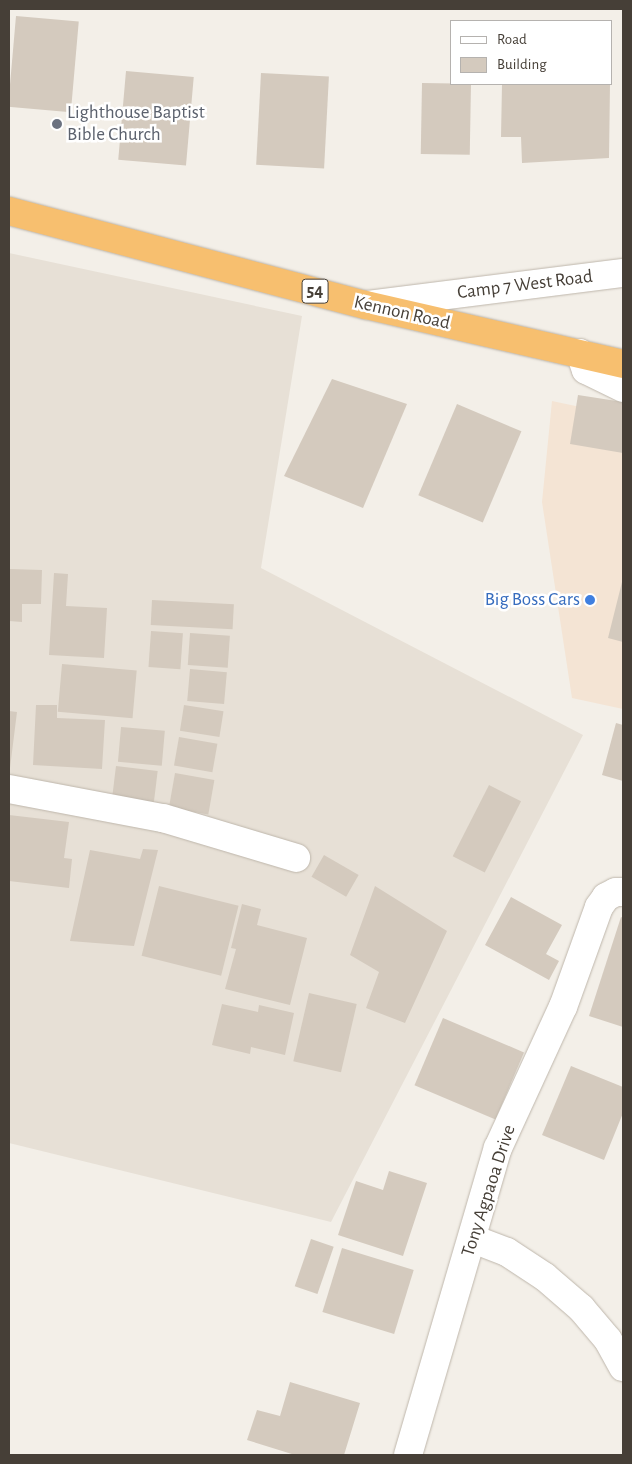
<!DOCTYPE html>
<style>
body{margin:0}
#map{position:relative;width:632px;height:1464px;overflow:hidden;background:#f3efe8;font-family:"Alegreya Sans",sans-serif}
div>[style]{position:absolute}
.residential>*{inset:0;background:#e7e0d6}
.commercial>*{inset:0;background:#f4e4d4}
.building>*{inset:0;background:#d4cabe;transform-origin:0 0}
.roads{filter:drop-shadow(0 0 1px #beb6ab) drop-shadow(0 0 1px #beb6ab)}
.minor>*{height:28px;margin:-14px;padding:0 14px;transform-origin:14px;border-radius:14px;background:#fff}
.highway>*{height:28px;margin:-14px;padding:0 14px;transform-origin:14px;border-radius:14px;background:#f7bf6f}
.dots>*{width:14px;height:14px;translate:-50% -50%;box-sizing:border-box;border:2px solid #fff;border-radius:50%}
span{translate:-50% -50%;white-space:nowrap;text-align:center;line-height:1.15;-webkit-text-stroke:5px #fff;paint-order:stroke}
.shield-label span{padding:1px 4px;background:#fff;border:1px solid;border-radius:4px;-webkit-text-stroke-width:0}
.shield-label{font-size:18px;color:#463f37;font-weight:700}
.worship-label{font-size:19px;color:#5b616d}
.left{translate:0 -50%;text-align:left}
.street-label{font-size:19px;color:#463f37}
.shop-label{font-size:19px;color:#366cbe}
.right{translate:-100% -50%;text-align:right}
.frame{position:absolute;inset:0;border:10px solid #463f37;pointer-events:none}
.legend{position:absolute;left:450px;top:20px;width:162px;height:65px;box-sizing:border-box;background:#fff;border:1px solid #b5b2af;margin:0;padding:6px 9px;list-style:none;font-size:15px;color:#463f37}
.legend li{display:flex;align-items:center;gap:10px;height:25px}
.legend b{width:25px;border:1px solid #b5b2af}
</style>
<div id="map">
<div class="residential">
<div style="clip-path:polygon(9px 253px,302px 316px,261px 568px,583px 735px,331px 1222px,9px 1143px)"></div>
</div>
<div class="commercial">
<div style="clip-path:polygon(552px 401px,623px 416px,623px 709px,572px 698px,542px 502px)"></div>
</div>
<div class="building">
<div style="left:16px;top:16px;width:63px;height:91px;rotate:5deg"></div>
<div style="left:126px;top:71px;width:68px;height:89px;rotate:5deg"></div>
<div style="left:261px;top:73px;width:68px;height:92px;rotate:3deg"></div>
<div style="left:422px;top:83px;width:49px;height:71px;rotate:1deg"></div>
<div style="clip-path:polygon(502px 84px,610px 84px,609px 158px,522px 163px,521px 137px,501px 137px)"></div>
<div style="clip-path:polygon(332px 379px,407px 404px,363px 508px,284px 476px)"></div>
<div style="clip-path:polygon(578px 395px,623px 402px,623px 453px,570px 444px)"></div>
<div style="left:457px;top:404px;width:70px;height:99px;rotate:23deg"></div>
<div style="clip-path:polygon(9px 569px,42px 570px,41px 604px,22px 604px,22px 622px,9px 621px)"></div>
<div style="clip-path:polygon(54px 573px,68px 574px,66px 606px,107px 608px,104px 658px,49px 655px)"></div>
<div style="clip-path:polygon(623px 578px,623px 642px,608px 638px)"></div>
<div style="left:152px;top:600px;width:82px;height:25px;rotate:3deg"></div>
<div style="left:151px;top:631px;width:32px;height:36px;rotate:4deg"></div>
<div style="left:190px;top:633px;width:40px;height:32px;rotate:4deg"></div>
<div style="left:62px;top:664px;width:75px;height:48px;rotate:5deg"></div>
<div style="left:190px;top:669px;width:37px;height:32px;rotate:5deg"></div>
<div style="clip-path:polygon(36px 705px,57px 705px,57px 718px,105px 720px,102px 769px,33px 765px)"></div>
<div style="left:184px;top:705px;width:40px;height:26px;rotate:9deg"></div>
<div style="clip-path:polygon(9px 711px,17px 712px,10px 768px,9px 768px)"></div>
<div style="clip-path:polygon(616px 723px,623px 725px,623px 781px,602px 775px)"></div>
<div style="left:121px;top:727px;width:44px;height:35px;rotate:5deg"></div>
<div style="left:179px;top:737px;width:39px;height:29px;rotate:10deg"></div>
<div style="left:116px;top:766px;width:42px;height:31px;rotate:7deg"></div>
<div style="left:175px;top:773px;width:40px;height:35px;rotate:10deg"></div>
<div style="left:489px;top:785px;width:36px;height:80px;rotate:27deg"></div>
<div style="clip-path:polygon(9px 815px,69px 822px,64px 858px,72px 859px,69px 888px,9px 881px)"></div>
<div style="clip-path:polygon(143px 849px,158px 850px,134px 946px,70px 941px,90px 850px,140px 859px)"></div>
<div style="left:324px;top:855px;width:40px;height:25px;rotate:30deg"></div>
<div style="left:159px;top:886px;width:82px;height:72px;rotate:14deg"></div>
<div style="clip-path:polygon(375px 886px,447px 931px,405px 1023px,366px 1008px,379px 972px,350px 955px)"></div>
<div style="clip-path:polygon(511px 897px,562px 925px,546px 954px,559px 961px,549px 980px,485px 945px)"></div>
<div style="clip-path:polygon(242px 904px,261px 909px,257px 925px,307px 938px,290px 1005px,225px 989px,236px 949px,231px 948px)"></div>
<div style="clip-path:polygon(621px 917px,623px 918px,623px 1027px,589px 1016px)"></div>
<div style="left:309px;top:993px;width:49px;height:70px;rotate:13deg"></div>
<div style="clip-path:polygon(222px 1004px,258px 1012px,259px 1005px,294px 1013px,285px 1055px,251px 1047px,250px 1054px,212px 1045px)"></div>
<div style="left:443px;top:1018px;width:88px;height:73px;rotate:23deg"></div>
<div style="clip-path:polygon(571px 1066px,623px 1087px,623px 1113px,604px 1160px,542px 1135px)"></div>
<div style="clip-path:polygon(389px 1171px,427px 1183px,403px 1256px,338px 1235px,356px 1181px,383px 1190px)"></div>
<div style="left:311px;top:1239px;width:24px;height:50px;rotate:19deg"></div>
<div style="left:342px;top:1248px;width:75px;height:67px;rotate:17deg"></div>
<div style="clip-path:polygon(290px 1382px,360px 1403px,344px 1455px,295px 1455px,247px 1440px,257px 1410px,280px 1416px)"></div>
</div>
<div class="roads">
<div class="minor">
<div style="left:368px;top:305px;width:257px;rotate:-7.2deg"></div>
<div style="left:580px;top:353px;width:18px;rotate:71deg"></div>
<div style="left:586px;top:370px;width:41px;rotate:25.9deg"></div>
<div style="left:9px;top:789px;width:157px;rotate:10.7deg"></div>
<div style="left:163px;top:818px;width:139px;rotate:16.7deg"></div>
<div style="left:473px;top:1239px;width:36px;rotate:21deg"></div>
<div style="left:507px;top:1252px;width:45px;rotate:33.3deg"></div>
<div style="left:545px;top:1277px;width:48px;rotate:40.7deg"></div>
<div style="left:581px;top:1308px;width:42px;rotate:49.8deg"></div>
<div style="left:608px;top:1340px;width:31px;rotate:61deg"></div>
<div style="left:408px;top:1455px;width:320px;rotate:-73.7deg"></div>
<div style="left:498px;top:1148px;width:155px;rotate:-65.3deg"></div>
<div style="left:563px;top:1007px;width:106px;rotate:-70.2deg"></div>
<div style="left:599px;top:907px;width:12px;rotate:-55deg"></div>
<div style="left:606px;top:897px;width:11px;rotate:-27deg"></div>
<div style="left:616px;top:892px;width:7px"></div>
</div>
<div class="highway">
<div style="left:9px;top:211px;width:369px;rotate:14.8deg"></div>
<div style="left:366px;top:305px;width:264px;rotate:12.9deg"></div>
</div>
</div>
<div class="dots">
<div style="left:57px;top:124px;background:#6b7280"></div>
<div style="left:590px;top:600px;background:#3f7fe0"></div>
</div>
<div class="shield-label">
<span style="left:315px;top:291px">54</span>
</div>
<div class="worship-label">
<span class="left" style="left:67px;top:124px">Lighthouse Baptist<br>Bible Church</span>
</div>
<div class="street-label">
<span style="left:525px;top:285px;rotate:-7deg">Camp 7 West Road</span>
<span style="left:402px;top:313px;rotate:13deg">Kennon Road</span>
<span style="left:489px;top:1191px;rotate:-72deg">Tony Agpaoa Drive</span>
</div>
<div class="shop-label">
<span class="right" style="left:580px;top:600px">Big Boss Cars</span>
</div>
<div class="frame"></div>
<ul class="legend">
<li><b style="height:6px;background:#fff"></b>Road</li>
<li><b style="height:14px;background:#d4cabe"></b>Building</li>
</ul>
</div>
